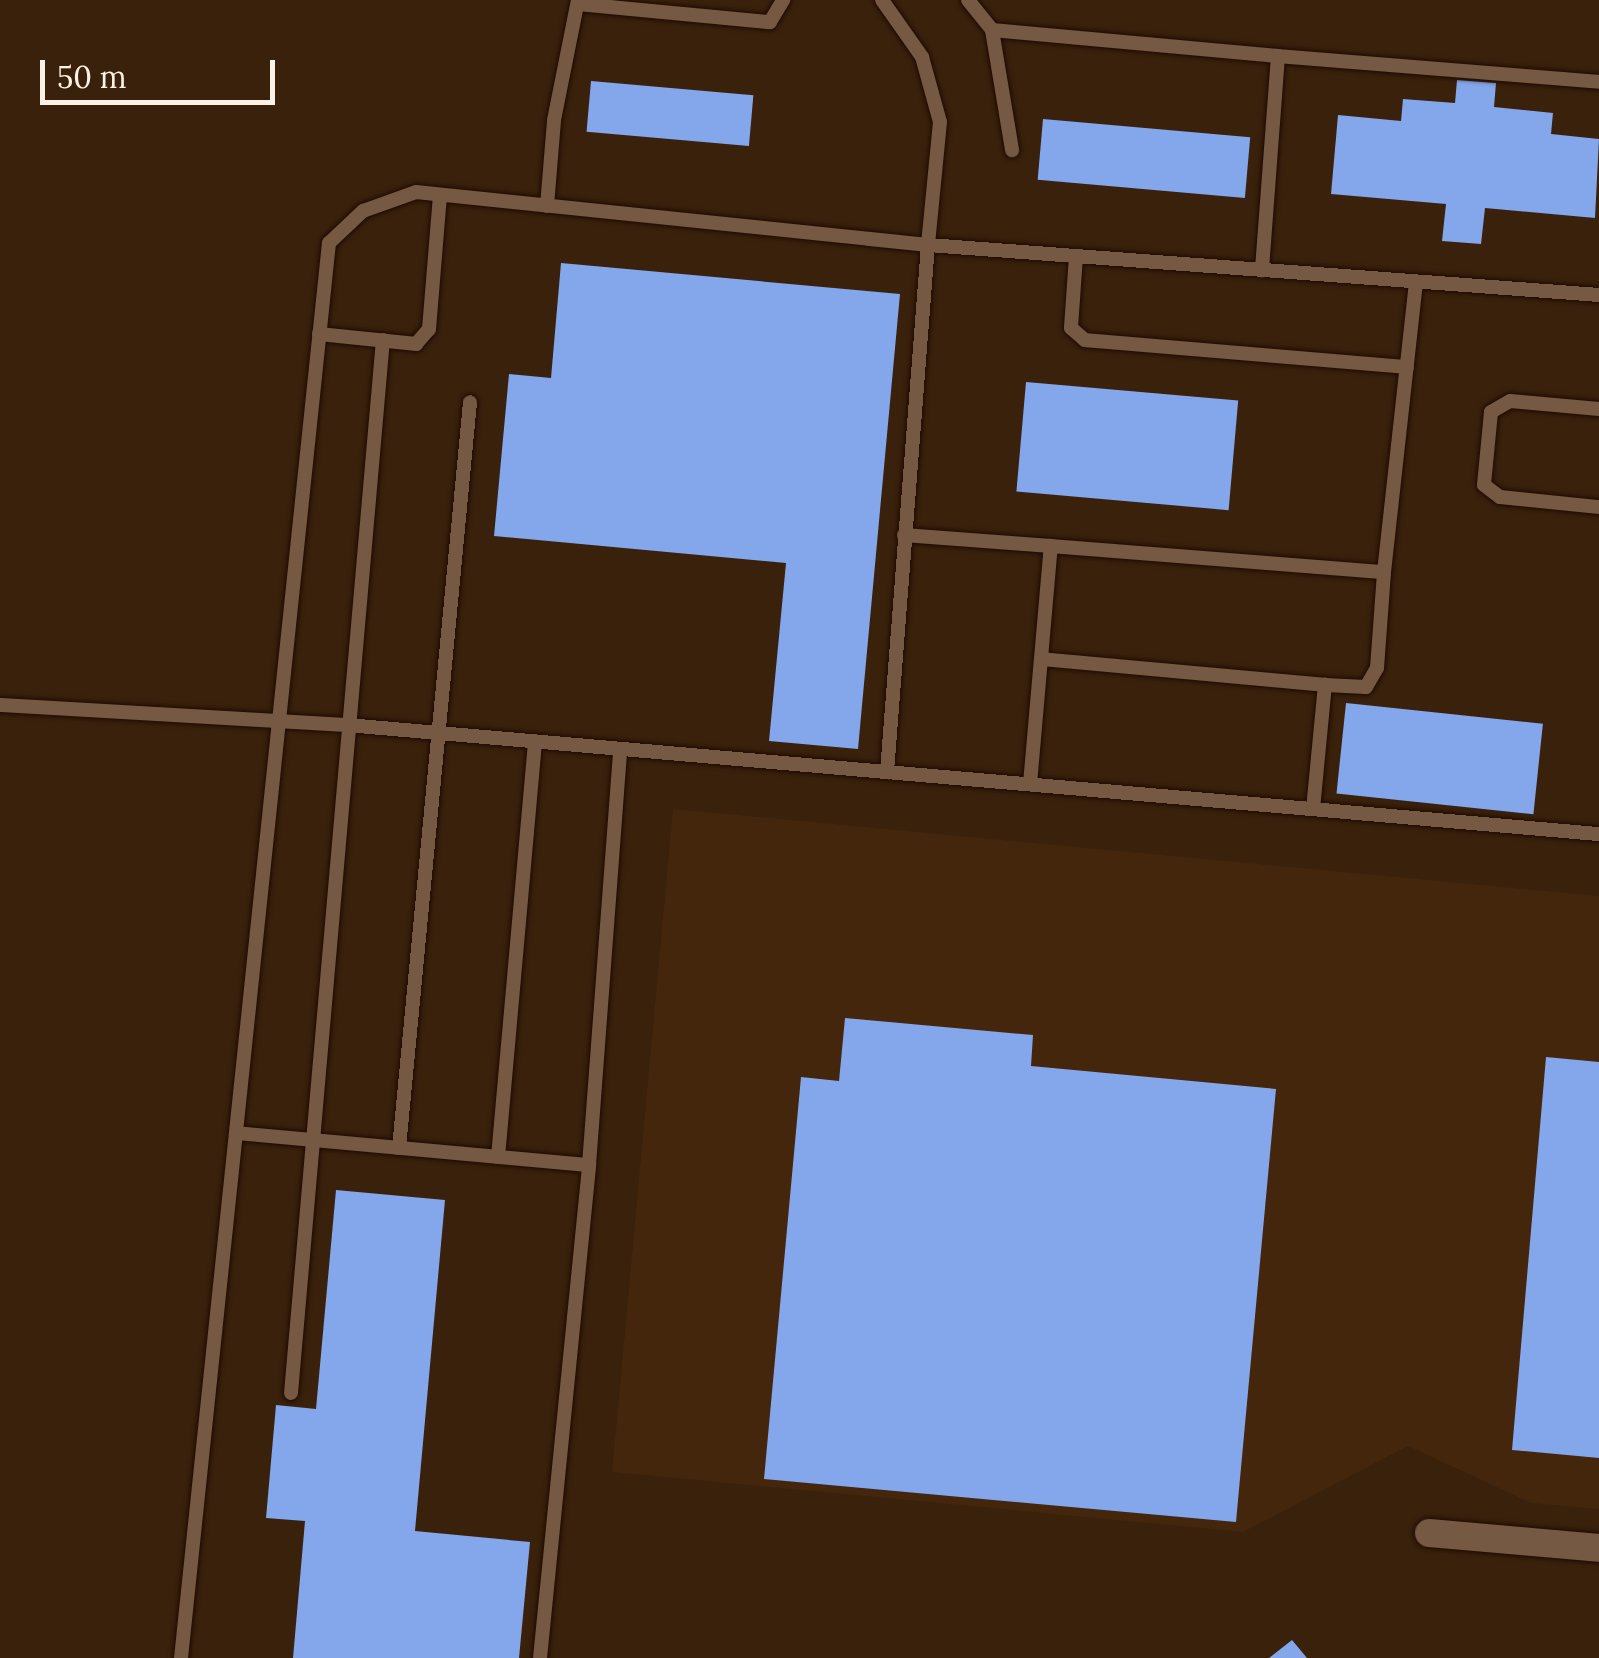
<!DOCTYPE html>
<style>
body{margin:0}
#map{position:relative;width:1599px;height:1658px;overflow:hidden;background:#39210c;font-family:Lora,serif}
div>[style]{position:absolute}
.built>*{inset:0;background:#43260b}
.building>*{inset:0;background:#84a6ea;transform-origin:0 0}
.roads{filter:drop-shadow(0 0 2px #1f0a00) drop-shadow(0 0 2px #1f0a00)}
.service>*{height:14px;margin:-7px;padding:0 7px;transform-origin:7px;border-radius:7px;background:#755943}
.minor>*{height:28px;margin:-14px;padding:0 14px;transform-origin:14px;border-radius:14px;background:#755943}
span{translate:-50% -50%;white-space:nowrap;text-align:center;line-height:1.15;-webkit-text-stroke:10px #39210c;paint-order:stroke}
.scale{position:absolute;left:40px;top:60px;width:235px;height:45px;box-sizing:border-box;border:5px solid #fdf0e5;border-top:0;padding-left:12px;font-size:30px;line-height:35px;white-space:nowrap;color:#fdf0e5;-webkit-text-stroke:8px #39210c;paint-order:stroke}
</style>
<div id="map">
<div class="built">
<div style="clip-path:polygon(673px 809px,1599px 896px,1599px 1509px,1531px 1503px,1408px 1446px,1243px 1532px,612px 1472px)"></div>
</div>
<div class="building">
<div style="clip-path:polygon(1457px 80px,1496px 83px,1494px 107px,1553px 113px,1551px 134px,1599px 139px,1595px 218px,1485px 208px,1481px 244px,1442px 241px,1446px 204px,1331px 194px,1338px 115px,1401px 121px,1403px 99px,1455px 103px)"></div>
<div style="left:591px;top:81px;width:163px;height:51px;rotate:5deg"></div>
<div style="left:1043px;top:119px;width:208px;height:61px;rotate:5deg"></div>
<div style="clip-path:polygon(561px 263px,900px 294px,858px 749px,769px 741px,786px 563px,494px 536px,509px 374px,551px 378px)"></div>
<div style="left:1026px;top:382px;width:213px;height:110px;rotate:5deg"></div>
<div style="left:1346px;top:703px;width:198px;height:91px;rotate:6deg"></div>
<div style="clip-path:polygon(845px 1018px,1033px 1035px,1031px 1066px,1276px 1089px,1236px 1522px,764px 1479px,801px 1077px,839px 1081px)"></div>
<div style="clip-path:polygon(1546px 1057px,1599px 1062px,1599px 1458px,1512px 1450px)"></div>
<div style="clip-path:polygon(336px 1190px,445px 1200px,415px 1531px,530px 1542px,519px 1658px,293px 1658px,305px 1521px,266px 1518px,276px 1405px,316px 1409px)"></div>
<div style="clip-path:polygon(1292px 1640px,1307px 1658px,1269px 1658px)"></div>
</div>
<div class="roads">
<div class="service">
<div style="left:882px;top:0;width:70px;rotate:54.9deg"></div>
<div style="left:922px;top:57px;width:67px;rotate:74.5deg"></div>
<div style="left:940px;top:122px;width:124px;rotate:95.6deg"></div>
<div style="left:928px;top:245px;width:673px;rotate:4.26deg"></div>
<div style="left:968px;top:0;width:38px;rotate:51deg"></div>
<div style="left:992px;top:30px;width:287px;rotate:5.2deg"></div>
<div style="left:1278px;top:56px;width:215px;rotate:94.3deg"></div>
<div style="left:578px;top:4px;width:193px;rotate:5.4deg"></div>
<div style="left:770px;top:22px;width:26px;rotate:-59deg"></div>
<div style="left:992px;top:30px;width:122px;rotate:80.5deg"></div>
<div style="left:1278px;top:56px;width:322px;rotate:4.6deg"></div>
<div style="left:547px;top:206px;width:86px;rotate:-85.3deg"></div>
<div style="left:554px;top:120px;width:122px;rotate:-78.7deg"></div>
<div style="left:1076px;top:256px;width:72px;rotate:94deg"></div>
<div style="left:1071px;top:328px;width:18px;rotate:41deg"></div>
<div style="left:1085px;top:340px;width:323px;rotate:4.8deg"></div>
<div style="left:319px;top:334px;width:98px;rotate:5.9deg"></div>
<div style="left:416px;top:344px;width:20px;rotate:-49deg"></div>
<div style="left:429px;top:329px;width:134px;rotate:-85.3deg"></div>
<div style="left:1599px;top:409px;width:89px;rotate:-174.9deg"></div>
<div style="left:1510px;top:401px;width:22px;rotate:150deg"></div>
<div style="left:1491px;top:412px;width:73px;rotate:95.5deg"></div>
<div style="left:1484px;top:485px;width:20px;rotate:37deg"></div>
<div style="left:1500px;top:497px;width:100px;rotate:5.8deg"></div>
<div style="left:904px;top:535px;width:147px;rotate:4.3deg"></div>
<div style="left:1041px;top:659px;width:285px;rotate:5.2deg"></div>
<div style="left:0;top:705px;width:348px;rotate:3.3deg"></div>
<div style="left:347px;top:725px;width:1257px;rotate:4.98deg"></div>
<div style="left:1030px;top:784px;width:239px;rotate:-85deg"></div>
<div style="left:1051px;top:546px;width:334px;rotate:4.5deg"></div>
<div style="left:1384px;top:572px;width:292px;rotate:-83.7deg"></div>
<div style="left:1313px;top:809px;width:125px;rotate:-84.5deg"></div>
<div style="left:1325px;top:685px;width:41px;rotate:2.8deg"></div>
<div style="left:1366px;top:687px;width:22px;rotate:-60deg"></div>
<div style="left:1377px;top:668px;width:96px;rotate:-85.8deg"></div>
<div style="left:236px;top:1133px;width:354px;rotate:5.2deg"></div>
<div style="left:589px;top:1165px;width:417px;rotate:-85.7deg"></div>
<div style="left:399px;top:1148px;width:749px;rotate:-84.56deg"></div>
<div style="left:498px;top:1157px;width:417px;rotate:-84.9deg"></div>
<div style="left:291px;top:1393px;width:1057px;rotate:-85.01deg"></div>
<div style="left:181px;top:1658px;width:1423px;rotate:-84.03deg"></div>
<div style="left:329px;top:243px;width:47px;rotate:-43.3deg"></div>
<div style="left:363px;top:211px;width:56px;rotate:-19.7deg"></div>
<div style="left:416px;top:192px;width:515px;rotate:5.91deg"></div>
<div style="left:928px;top:245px;width:529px;rotate:94.45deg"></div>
<div style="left:540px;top:1658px;width:495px;rotate:-84.3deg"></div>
</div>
<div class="minor">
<div style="left:1429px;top:1533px;width:171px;rotate:5deg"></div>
</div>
</div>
<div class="scale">50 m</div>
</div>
